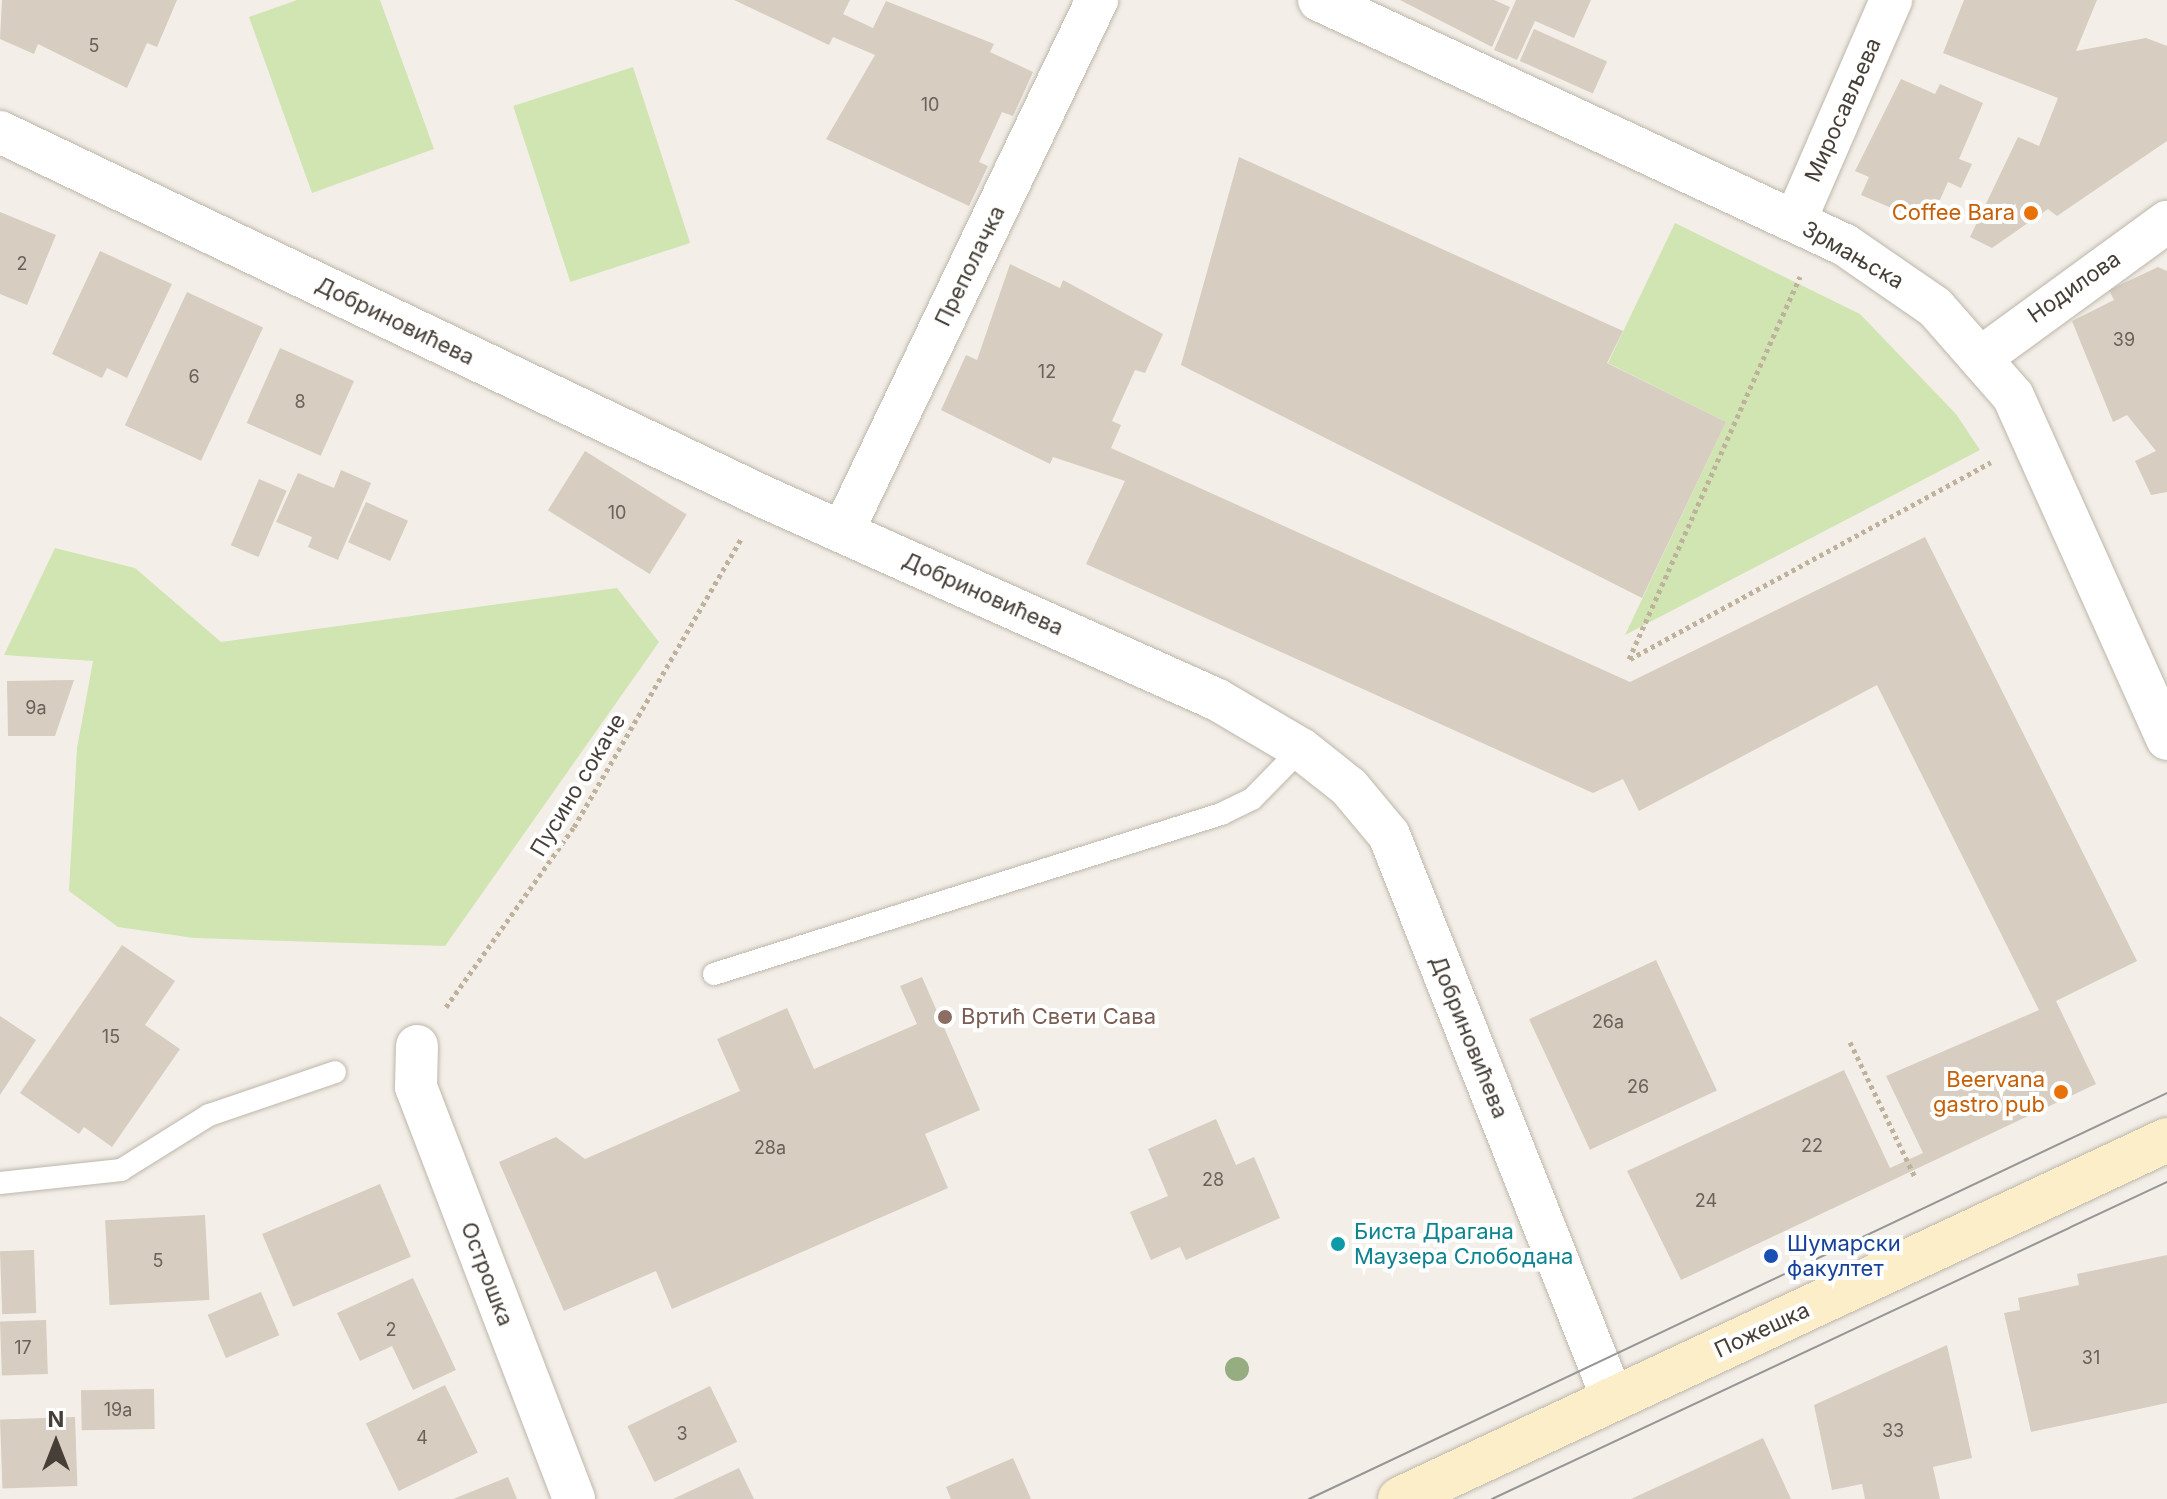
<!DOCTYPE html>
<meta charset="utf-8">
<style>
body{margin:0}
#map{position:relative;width:2167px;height:1499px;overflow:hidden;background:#f3efe8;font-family:Inter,sans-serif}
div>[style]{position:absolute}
.green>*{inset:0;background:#d0e5b2;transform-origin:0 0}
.building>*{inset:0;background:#d7cdc0;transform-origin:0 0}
.path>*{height:5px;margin-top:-2.5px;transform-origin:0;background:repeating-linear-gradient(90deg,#bfb29c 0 4px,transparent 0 8px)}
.roads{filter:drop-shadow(0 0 2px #beb6ab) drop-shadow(0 0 2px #beb6ab)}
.lane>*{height:22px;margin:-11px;padding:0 11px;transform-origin:11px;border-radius:11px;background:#fff}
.street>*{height:42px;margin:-21px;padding:0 21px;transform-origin:21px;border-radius:21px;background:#fff}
.secondary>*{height:44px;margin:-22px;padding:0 22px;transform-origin:22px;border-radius:22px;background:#fceec9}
.tram>*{height:2px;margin:-1px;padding:0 1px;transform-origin:1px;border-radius:1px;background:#969696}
.trees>*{width:24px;height:24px;margin:-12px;border-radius:50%;background:#96ac81}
.dots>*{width:22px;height:22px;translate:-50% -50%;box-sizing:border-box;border:4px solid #fff;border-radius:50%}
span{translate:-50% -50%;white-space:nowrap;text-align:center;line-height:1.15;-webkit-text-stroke:8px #fff;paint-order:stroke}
.number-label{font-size:18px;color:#6a6259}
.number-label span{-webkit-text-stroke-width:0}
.street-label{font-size:22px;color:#463f37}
.food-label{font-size:22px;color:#c56008}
.right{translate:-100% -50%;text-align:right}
.education-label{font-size:22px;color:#785e54}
.left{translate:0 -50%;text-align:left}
.culture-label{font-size:22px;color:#0d838f}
.transit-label{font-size:22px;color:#164399}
.north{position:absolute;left:16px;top:1403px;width:80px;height:80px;-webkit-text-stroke:6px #fff;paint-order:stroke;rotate:0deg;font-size:22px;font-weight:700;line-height:32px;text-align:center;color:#463f37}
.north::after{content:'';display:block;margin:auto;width:28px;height:36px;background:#463f37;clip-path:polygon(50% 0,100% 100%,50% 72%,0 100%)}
</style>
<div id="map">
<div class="green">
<div style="clip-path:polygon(297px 0,380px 0,434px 149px,312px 193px,249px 17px)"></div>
<div style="left:633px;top:67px;width:185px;height:126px;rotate:72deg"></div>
<div style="clip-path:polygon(1675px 223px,1860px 314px,1956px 414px,1980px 450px,1625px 635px,1726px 422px,1608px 363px)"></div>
<div style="clip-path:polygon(55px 548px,135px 568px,221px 642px,617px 588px,659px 642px,445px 946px,194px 938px,118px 927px,69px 891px,77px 748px,93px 661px,4px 655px)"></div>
</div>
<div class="building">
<div style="clip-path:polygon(2px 0,177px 0,157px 47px,147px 43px,127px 88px,38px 44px,34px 54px,0 39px)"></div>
<div style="clip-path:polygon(734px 0,850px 0,843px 14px,873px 28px,886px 1px,994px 44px,990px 52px,1033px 72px,1013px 116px,1002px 112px,979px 162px,988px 166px,969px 206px,826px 139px,875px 55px,833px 37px,829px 45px)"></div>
<div style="clip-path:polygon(1400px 0,1494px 0,1510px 7px,1492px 47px)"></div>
<div style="clip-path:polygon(1516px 0,1591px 0,1574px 38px,1535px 21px,1517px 60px,1494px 50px)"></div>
<div style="clip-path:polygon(1964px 0,2097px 0,2076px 51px,2146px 38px,2167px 46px,2167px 141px,2057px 216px,2048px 209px,1992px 248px,1970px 237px,2018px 137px,2039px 146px,2058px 98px,1943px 53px)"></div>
<div style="left:1534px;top:29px;width:80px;height:35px;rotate:24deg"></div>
<div style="clip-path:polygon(1901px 79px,1935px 94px,1940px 84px,1983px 103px,1959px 159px,1972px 164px,1961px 188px,1948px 182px,1929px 224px,1861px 195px,1869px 177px,1855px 171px)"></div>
<div style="clip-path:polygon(1239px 157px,1623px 331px,1607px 363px,1726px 422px,1642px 598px,1181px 365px)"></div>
<div style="clip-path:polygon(0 212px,56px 235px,27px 305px,0 294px)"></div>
<div style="clip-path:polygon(100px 251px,172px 284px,127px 378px,107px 368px,102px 378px,52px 354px)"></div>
<div style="clip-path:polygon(1010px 264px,1060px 288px,1063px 280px,1163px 334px,1145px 373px,1135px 370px,1112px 421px,1121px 425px,1111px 448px,1630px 682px,1925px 537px,2137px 961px,2056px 1001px,2096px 1084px,1681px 1280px,1627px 1171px,1844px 1070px,1890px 1168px,1923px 1153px,1886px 1076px,2039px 1010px,1877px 685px,1639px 811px,1623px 779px,1593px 793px,1086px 564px,1125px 481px,1053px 457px,1050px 464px,941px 410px,966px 355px,977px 360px)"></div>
<div style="clip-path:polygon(2158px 267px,2167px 271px,2167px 492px,2151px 495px,2135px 461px,2156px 451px,2127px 415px,2113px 422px,2072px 321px,2114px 300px,2109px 290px)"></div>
<div style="left:187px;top:292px;width:84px;height:147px;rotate:25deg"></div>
<div style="left:280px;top:348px;width:81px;height:82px;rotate:24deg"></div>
<div style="left:585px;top:451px;width:120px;height:70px;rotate:32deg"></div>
<div style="clip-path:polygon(341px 470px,371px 483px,338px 560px,308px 547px,312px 537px,276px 522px,298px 473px,334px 488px)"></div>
<div style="left:259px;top:479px;width:30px;height:72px;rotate:23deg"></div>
<div style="left:366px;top:502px;width:46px;height:44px;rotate:24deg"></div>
<div style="clip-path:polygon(74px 680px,55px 736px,8px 736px,7px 681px)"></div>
<div style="clip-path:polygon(122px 945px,175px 981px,145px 1025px,180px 1049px,112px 1147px,84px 1127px,79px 1134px,20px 1093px)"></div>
<div style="left:1656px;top:960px;width:144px;height:140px;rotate:65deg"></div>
<div style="clip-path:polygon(922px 977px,980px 1110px,925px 1134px,948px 1188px,672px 1309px,656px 1271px,564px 1311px,499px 1162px,556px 1137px,585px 1159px,740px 1091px,717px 1039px,787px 1008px,814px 1069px,917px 1024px,900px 986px)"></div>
<div style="clip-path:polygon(0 1016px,36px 1040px,0 1095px)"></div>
<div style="clip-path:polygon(1216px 1119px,1236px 1165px,1254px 1157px,1280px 1218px,1186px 1260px,1180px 1247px,1151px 1260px,1130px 1212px,1168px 1196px,1148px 1149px)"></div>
<div style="left:380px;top:1184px;width:79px;height:128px;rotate:67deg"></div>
<div style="left:205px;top:1215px;width:85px;height:100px;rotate:87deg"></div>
<div style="left:34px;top:1250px;width:63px;height:34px;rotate:88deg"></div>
<div style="clip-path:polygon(2167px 1255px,2167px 1403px,2031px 1432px,2004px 1313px,2020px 1310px,2018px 1298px,2079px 1285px,2077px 1274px)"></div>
<div style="clip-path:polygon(413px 1278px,456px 1370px,413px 1390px,392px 1346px,360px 1361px,337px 1313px)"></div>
<div style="left:261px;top:1292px;width:47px;height:58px;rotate:67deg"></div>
<div style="left:46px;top:1320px;width:54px;height:46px;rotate:88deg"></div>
<div style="clip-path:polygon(1947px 1345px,1972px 1458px,1933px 1467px,1940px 1499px,1865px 1499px,1862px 1484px,1832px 1490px,1814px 1405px)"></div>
<div style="left:445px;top:1385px;width:75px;height:88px;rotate:64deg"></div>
<div style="left:710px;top:1386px;width:62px;height:92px;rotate:64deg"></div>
<div style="left:154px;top:1389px;width:40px;height:73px;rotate:89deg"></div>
<div style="left:75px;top:1417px;width:69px;height:75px;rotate:88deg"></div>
<div style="clip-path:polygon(1763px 1438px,1791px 1499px,1631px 1499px)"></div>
<div style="clip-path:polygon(1013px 1458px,1031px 1499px,951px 1499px,946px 1487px)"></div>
<div style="clip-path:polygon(739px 1468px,754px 1499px,673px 1499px)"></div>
<div style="clip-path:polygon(508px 1477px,517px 1499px,453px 1499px)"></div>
</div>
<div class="path">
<div style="left:1629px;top:659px;width:419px;rotate:-65.9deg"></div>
<div style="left:1630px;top:659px;width:411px;rotate:-28.6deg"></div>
<div style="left:446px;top:1007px;width:221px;rotate:-54.6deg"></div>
<div style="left:574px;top:827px;width:333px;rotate:-59.9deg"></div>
<div style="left:1850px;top:1042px;width:150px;rotate:64.3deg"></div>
</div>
<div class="roads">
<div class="lane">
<div style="left:714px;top:974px;width:532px;rotate:-17.51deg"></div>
<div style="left:1221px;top:814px;width:34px;rotate:-26deg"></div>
<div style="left:1252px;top:799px;width:70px;rotate:-45.6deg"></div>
<div style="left:0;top:1183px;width:122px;rotate:-6.1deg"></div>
<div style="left:121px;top:1170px;width:104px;rotate:-32deg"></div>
<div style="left:209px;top:1115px;width:133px;rotate:-18.8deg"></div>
</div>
<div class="street">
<div style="left:1319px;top:0;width:580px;rotate:24.98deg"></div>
<div style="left:1845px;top:245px;width:109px;rotate:34.6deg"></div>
<div style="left:1935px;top:307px;width:118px;rotate:48.8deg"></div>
<div style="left:2013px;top:396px;width:376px;rotate:65.8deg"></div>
<div style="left:0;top:132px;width:847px;rotate:25.54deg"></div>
<div style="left:764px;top:497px;width:495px;rotate:24.1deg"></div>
<div style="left:1216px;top:699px;width:99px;rotate:30.5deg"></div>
<div style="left:1301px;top:749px;width:61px;rotate:38.4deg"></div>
<div style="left:1349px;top:787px;width:62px;rotate:50.2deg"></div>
<div style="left:1389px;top:835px;width:608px;rotate:68.37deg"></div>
<div style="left:1795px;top:221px;width:241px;rotate:-66.5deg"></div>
<div style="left:1983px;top:356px;width:228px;rotate:-36.1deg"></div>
<div style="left:843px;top:531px;width:589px;rotate:-64.44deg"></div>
<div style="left:417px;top:1046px;width:41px;rotate:91.4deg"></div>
<div style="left:416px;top:1087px;width:441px;rotate:69deg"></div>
</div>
<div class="secondary">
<div style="left:1400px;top:1499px;width:847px;rotate:-25.08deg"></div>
</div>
</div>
<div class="tram">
<div style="left:1309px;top:1499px;width:949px;rotate:-25.32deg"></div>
<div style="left:1492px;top:1499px;width:746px;rotate:-25.16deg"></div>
</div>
<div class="trees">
<div style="left:1237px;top:1369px"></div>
</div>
<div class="dots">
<div style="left:2031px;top:213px;background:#e8710a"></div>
<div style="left:945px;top:1017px;background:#8d6e63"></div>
<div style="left:2061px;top:1092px;background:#e8710a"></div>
<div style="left:1338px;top:1244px;background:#0f9aa8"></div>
<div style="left:1771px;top:1256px;background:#1a4fb4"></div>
</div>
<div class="number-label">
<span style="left:94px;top:46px">5</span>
<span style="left:930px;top:105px">10</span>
<span style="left:22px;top:264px">2</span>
<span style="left:2124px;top:340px">39</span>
<span style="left:1047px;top:372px">12</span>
<span style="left:194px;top:377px">6</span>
<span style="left:300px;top:402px">8</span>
<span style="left:617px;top:513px">10</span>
<span style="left:36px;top:708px">9a</span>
<span style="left:1608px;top:1022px">26a</span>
<span style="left:111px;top:1037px">15</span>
<span style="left:1638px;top:1087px">26</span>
<span style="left:1812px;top:1146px">22</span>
<span style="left:770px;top:1148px">28a</span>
<span style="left:1213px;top:1180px">28</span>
<span style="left:1706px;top:1201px">24</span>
<span style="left:158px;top:1261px">5</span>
<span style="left:391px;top:1330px">2</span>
<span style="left:23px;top:1348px">17</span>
<span style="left:2091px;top:1358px">31</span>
<span style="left:118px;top:1410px">19a</span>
<span style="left:1893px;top:1431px">33</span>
<span style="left:682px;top:1434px">3</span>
<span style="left:422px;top:1438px">4</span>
</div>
<div class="street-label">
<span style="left:1843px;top:110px;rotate:-66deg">Миросављева</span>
<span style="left:1853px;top:255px;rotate:30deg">Зрмањска</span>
<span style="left:970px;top:266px;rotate:-64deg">Преполачка</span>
<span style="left:2074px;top:287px;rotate:-35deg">Нодилова</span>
<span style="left:395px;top:321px;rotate:26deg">Добриновићева</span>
<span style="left:983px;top:594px;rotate:24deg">Добриновићева</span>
<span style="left:578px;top:785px;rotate:-59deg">Пусино сокаче</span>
<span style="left:1469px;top:1037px;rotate:68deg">Добриновићева</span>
<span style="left:487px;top:1274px;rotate:69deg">Острошка</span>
<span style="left:1762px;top:1330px;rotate:-25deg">Пожешка</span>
</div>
<div class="food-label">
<span class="right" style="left:2015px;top:213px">Coffee Bara</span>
<span class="right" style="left:2045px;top:1092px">Beervana<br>gastro pub</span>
</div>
<div class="education-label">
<span class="left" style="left:961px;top:1017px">Вртић Свети Сава</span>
</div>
<div class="culture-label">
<span class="left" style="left:1354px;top:1244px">Биста Драгана<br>Маузера Слободана</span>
</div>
<div class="transit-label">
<span class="left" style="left:1787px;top:1256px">Шумарски<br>факултет</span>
</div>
<div class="north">N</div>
</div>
